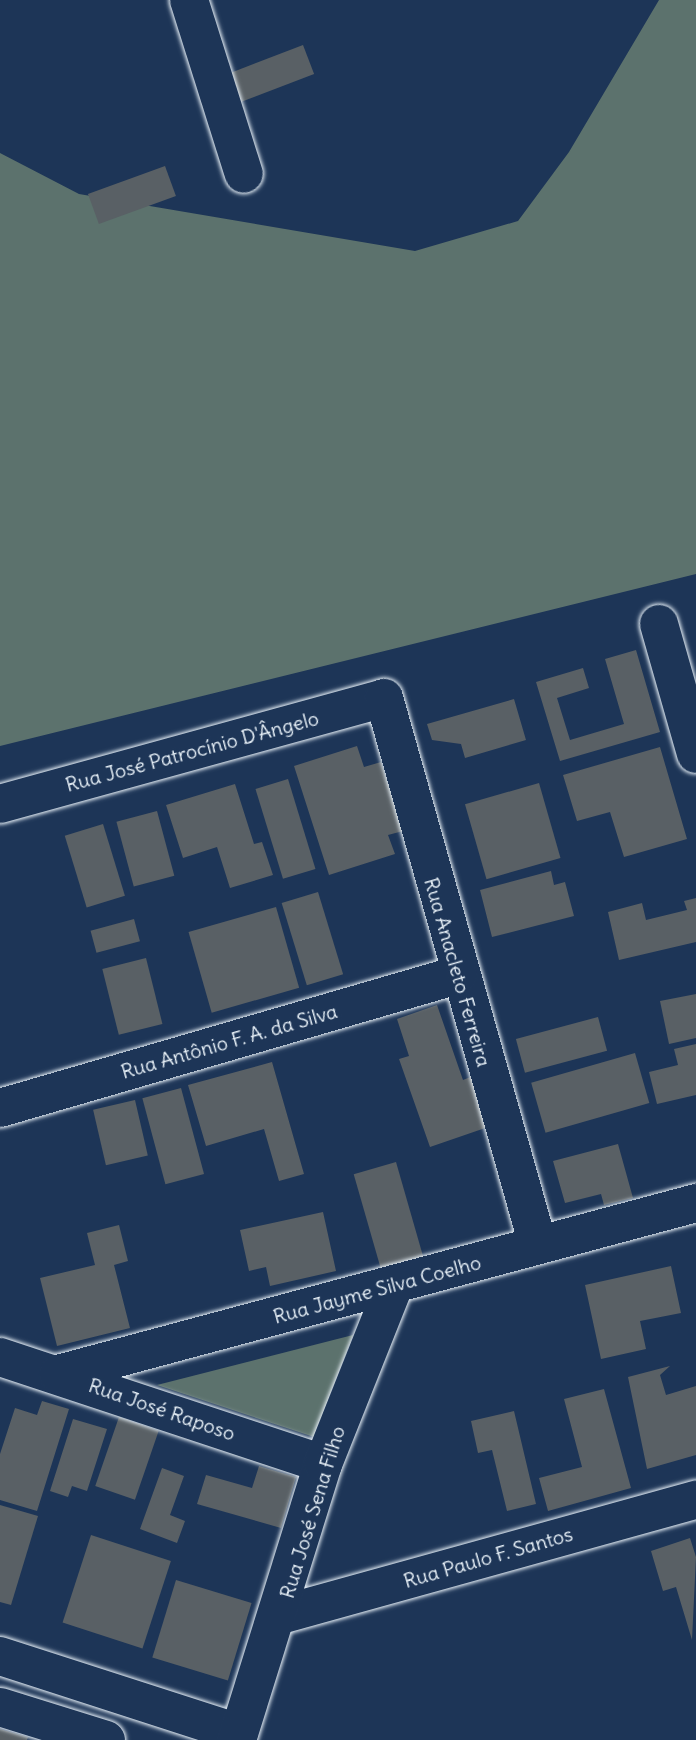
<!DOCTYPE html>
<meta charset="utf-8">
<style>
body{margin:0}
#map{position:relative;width:696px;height:1740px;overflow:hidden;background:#1d3557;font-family:Delius,sans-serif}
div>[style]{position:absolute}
.green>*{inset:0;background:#5c726d}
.building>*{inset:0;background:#596065;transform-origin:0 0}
.roads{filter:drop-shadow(0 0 2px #e8f1f8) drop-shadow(0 0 2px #e8f1f8)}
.minor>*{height:38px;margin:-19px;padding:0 19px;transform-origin:19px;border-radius:19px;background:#1d3557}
span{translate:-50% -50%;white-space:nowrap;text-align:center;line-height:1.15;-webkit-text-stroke:6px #1d3557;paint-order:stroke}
.street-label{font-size:20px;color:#e8f1f8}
</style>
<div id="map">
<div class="green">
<div style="clip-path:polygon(659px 0,696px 0,696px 574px,0 746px,0 153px,79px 194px,415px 251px,518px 221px,569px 152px)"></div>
<div style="clip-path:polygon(353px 1335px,314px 1437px,157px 1385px)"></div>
</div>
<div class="building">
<div style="left:303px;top:45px;width:31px;height:82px;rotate:69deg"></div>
<div style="left:165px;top:166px;width:32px;height:82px;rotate:70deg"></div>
<div style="clip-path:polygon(636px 650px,660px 732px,560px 761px,536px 682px,583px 668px,589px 688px,557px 698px,570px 740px,624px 724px,605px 659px)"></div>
<div style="clip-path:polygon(514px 699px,526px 740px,465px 758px,461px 744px,432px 740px,427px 724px)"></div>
<div style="clip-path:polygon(357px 746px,364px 767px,381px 762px,403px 831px,388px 835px,395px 854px,329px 875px,294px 766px)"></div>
<div style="clip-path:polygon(660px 747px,687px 839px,624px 857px,610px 812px,577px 821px,563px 775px)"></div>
<div style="left:288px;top:779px;width:94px;height:34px;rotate:73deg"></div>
<div style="left:539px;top:783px;width:78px;height:77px;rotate:74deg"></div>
<div style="clip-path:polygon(235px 784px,254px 844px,262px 842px,273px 875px,230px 888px,217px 847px,183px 858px,166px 805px)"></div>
<div style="left:157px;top:811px;width:67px;height:42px;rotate:75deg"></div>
<div style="left:103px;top:824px;width:75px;height:40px;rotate:73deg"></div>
<div style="clip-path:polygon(551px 871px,554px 885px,565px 882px,574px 916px,492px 937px,480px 890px)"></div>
<div style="left:318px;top:892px;width:86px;height:38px;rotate:73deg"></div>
<div style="clip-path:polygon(696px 898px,696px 942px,619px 960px,608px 912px,642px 903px,646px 920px,687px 910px,684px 901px)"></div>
<div style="left:276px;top:907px;width:84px;height:91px;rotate:74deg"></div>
<div style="left:134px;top:919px;width:23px;height:45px;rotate:75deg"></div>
<div style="left:146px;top:958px;width:68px;height:45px;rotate:76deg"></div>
<div style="clip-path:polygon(696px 994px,696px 1038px,669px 1044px,660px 1001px)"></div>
<div style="clip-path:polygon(437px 1005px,463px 1080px,473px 1076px,491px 1126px,430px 1147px,399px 1059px,409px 1056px,397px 1019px)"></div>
<div style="left:598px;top:1017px;width:35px;height:85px;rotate:75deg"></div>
<div style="clip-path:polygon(696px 1044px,696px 1095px,657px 1104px,649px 1072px,678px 1065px,674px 1049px)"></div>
<div style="left:635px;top:1053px;width:52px;height:108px;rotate:74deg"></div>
<div style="clip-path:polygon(272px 1062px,304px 1174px,279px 1181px,264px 1129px,206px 1146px,188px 1085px)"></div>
<div style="left:181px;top:1088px;width:89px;height:40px;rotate:75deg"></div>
<div style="left:135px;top:1100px;width:57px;height:43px;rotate:77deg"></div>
<div style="clip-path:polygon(618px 1144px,633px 1198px,604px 1205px,601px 1194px,565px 1203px,553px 1161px)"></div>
<div style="left:396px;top:1162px;width:107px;height:44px;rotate:74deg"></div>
<div style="clip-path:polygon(323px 1212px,336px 1271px,270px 1286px,266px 1267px,249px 1271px,240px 1230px)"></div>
<div style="clip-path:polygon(119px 1225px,128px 1261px,114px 1265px,130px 1328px,57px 1346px,40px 1278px,95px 1265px,87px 1233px)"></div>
<div style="clip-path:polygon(671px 1266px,681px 1313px,640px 1321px,646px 1349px,601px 1359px,585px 1285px)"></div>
<div style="clip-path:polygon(670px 1366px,660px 1375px,666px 1395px,696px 1386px,696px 1455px,647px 1469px,628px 1377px)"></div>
<div style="clip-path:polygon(604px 1389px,631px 1488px,548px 1511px,539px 1478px,582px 1467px,564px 1399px)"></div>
<div style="clip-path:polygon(42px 1401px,69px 1409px,37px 1511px,0 1500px,0 1454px,15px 1408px,37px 1415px)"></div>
<div style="clip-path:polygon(514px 1411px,536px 1504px,507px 1511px,492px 1450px,478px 1453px,471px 1421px)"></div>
<div style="left:119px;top:1417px;width:42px;height:73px;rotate:19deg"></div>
<div style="clip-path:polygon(73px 1419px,107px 1429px,87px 1491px,72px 1486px,68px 1497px,50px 1491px)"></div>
<div style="clip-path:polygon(259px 1466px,296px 1477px,281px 1528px,197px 1504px,206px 1475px,252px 1488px)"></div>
<div style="clip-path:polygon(162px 1468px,184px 1476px,170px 1515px,185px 1521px,177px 1543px,140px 1529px)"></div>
<div style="clip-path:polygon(0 1505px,38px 1516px,11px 1605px,0 1602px)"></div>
<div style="left:91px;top:1535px;width:84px;height:92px;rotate:18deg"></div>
<div style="clip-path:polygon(690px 1538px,696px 1557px,692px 1640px,676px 1587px,663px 1591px,651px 1551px)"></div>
<div style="left:176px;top:1580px;width:79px;height:81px;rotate:17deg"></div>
<div style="clip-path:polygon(0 1729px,28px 1737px,27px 1740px,0 1740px)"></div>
</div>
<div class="roads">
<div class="minor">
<div style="left:189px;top:0;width:182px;rotate:72.5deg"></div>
<div style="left:659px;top:624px;width:135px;rotate:74.1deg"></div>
<div style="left:0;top:804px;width:398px;rotate:-15.4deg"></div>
<div style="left:384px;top:698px;width:568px;rotate:74.28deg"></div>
<div style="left:0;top:1108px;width:477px;rotate:-16.2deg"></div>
<div style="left:0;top:1357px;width:340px;rotate:18.3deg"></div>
<div style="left:58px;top:1374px;width:661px;rotate:-15deg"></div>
<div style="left:280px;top:1615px;width:432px;rotate:-15.5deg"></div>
<div style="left:0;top:1656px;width:251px;rotate:17.9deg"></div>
<div style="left:0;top:1707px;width:111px;rotate:17.3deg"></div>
<div style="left:237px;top:1740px;width:289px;rotate:-72.7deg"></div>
<div style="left:323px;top:1464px;width:192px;rotate:-68.3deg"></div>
</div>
</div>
<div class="street-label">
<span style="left:192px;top:751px;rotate:-15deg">Rua José Patrocínio D'Ângelo</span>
<span style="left:458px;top:972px;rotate:74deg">Rua Anacleto Ferreira</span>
<span style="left:229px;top:1041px;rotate:-16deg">Rua Antônio F. A. da Silva</span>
<span style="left:377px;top:1289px;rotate:-15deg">Rua Jayme Silva Coelho</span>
<span style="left:162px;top:1409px;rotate:19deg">Rua José Raposo</span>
<span style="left:312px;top:1512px;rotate:-73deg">Rua José Sena Filho</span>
<span style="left:488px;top:1557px;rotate:-16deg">Rua Paulo F. Santos</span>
</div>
</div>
